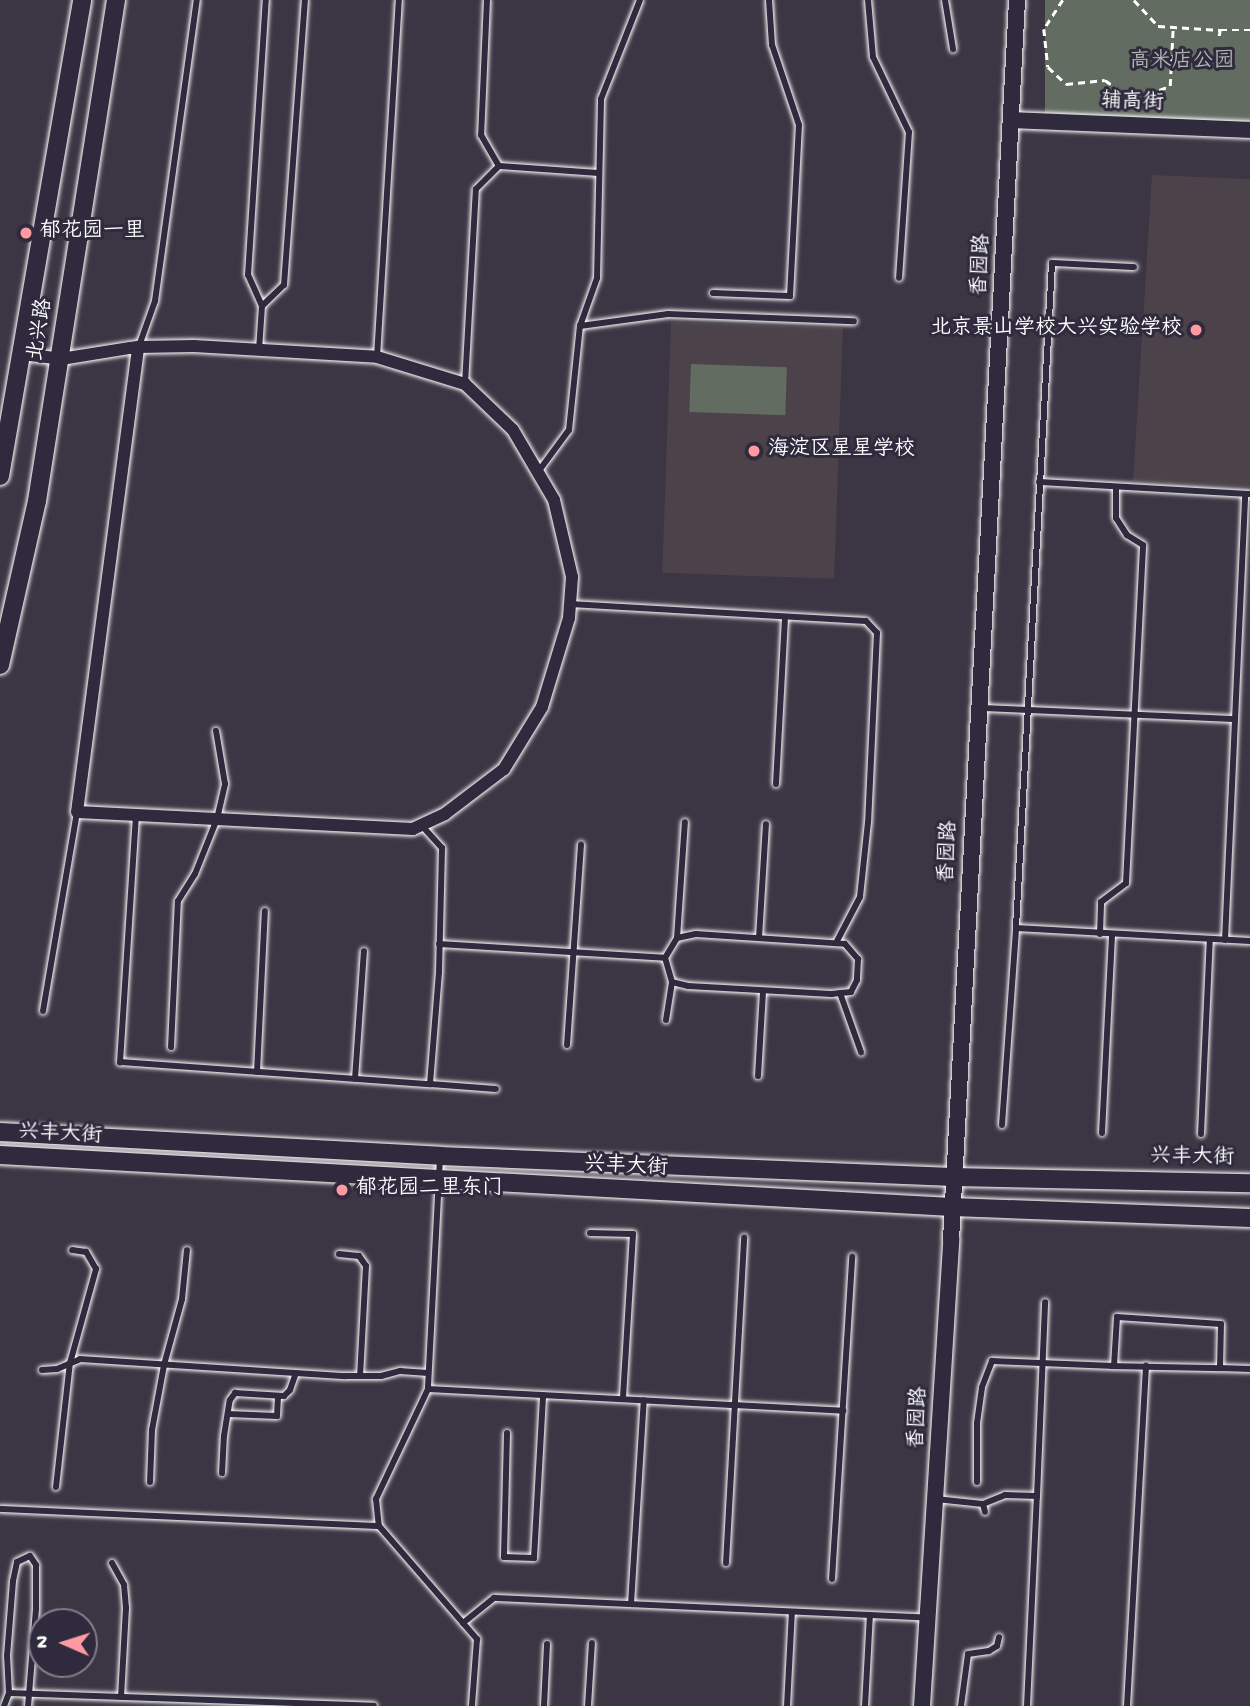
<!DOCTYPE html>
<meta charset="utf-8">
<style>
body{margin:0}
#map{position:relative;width:1250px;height:1706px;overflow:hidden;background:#3c3543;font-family:"Gochi Hand","LXGW WenKai TC",sans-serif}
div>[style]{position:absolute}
.built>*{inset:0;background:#4b424a;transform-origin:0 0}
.green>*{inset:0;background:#626c61;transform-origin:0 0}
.path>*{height:2.5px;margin-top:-1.25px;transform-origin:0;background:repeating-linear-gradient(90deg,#fff 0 7px,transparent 0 12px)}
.roads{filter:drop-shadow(0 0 2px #fff) drop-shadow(0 0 2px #fff)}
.service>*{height:6px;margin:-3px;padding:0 3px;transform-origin:3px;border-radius:3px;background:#2f2a3d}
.minor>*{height:12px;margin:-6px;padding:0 6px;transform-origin:6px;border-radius:6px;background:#2f2a3d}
.tertiary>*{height:16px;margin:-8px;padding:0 8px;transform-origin:8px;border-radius:8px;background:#2f2a3d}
.secondary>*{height:18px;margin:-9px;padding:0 9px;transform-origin:9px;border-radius:9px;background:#2f2a3d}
.dots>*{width:19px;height:19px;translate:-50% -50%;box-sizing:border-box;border:4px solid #2f2a3d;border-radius:50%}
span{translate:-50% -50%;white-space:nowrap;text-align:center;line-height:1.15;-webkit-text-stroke:6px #2f2a3d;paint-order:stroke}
.park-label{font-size:21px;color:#b0b6b0}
.street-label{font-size:21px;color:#fff}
.poi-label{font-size:21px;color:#fff}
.left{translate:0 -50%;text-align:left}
.right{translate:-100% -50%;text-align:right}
.north{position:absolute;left:28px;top:1608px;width:70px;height:70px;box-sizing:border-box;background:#2f2a3d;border:2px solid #827f8b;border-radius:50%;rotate:273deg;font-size:19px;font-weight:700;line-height:28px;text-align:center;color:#fff}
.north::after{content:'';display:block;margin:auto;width:24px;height:32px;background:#ff9aa2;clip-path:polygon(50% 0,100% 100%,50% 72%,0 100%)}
</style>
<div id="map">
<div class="built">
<div style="clip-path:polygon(1152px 175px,1250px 179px,1250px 487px,1133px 481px)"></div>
<div style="left:671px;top:322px;width:172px;height:251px;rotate:2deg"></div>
</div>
<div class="green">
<div style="left:1045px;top:0;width:205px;height:121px"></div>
<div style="left:691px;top:364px;width:96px;height:48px;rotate:2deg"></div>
</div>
<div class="path">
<div style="left:1063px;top:0;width:35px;rotate:123deg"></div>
<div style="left:1044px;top:29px;width:38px;rotate:84deg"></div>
<div style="left:1048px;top:67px;width:25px;rotate:43deg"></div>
<div style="left:1066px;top:84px;width:39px;rotate:-6deg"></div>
<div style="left:1105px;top:80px;width:21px;rotate:35deg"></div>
<div style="left:1122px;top:92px;width:26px;rotate:4deg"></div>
<div style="left:1148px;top:94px;width:23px;rotate:-20deg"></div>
<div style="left:1170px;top:86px;width:60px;rotate:-87.1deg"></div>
<div style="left:1134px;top:0;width:35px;rotate:47deg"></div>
<div style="left:1158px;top:26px;width:62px;rotate:3.7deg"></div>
<div style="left:1219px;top:36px;width:6px;rotate:-81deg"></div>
<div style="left:1220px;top:30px;width:30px"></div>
</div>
<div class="roads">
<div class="service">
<div style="left:487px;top:0;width:135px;rotate:92.5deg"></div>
<div style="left:481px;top:135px;width:36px;rotate:60deg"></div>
<div style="left:868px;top:0;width:57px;rotate:85deg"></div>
<div style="left:873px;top:57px;width:83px;rotate:64.4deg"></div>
<div style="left:909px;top:132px;width:146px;rotate:93.9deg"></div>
<div style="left:945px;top:0;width:50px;rotate:80.7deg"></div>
<div style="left:713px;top:293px;width:77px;rotate:2.2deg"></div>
<div style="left:790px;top:296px;width:171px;rotate:-87deg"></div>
<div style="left:799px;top:125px;width:84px;rotate:-108.6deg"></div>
<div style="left:772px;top:45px;width:45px;rotate:-93.8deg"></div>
<div style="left:262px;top:306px;width:34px;rotate:-114deg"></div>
<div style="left:248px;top:275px;width:276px;rotate:-86.3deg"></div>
<div style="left:580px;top:326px;width:89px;rotate:-7.8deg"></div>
<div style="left:668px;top:314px;width:186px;rotate:2.2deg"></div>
<div style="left:139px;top:346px;width:48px;rotate:-70.4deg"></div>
<div style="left:155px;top:301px;width:304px;rotate:-82.1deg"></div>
<div style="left:259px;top:350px;width:44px;rotate:-86.1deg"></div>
<div style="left:262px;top:306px;width:30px;rotate:-44deg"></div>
<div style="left:284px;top:285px;width:286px;rotate:-85.8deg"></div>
<div style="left:377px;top:357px;width:358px;rotate:-86.5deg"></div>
<div style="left:465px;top:384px;width:195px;rotate:-86.8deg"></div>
<div style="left:476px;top:189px;width:33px;rotate:-45deg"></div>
<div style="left:499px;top:166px;width:100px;rotate:4deg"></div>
<div style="left:538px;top:472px;width:52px;rotate:-53.6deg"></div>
<div style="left:569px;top:430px;width:105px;rotate:-84deg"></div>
<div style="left:580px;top:326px;width:51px;rotate:-70.5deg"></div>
<div style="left:597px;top:278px;width:179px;rotate:-88.7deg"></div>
<div style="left:601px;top:99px;width:106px;rotate:-68.5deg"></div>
<div style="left:1039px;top:482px;width:211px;rotate:3.3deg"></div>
<div style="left:570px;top:604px;width:296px;rotate:3.3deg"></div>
<div style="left:866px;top:621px;width:16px;rotate:47deg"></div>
<div style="left:877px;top:633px;width:189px;rotate:92.7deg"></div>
<div style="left:868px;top:822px;width:75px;rotate:96.1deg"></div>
<div style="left:860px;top:897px;width:52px;rotate:117.6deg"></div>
<div style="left:981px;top:708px;width:254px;rotate:2.5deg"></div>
<div style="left:776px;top:784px;width:166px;rotate:-86.9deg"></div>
<div style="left:136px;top:815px;width:248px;rotate:93.7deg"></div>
<div style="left:120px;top:1062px;width:311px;rotate:4.1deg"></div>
<div style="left:430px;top:1084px;width:112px;rotate:-85.4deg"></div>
<div style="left:439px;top:972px;width:124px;rotate:-88.6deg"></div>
<div style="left:442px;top:848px;width:31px;rotate:-132deg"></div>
<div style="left:1016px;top:928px;width:234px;rotate:3.2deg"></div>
<div style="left:1100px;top:934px;width:32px;rotate:-88deg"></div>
<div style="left:1101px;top:902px;width:31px;rotate:-37deg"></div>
<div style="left:1126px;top:883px;width:338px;rotate:-87.1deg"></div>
<div style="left:1143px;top:545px;width:19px;rotate:-148deg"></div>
<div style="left:1127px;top:535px;width:20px;rotate:-123deg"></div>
<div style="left:1116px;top:518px;width:31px;rotate:-90deg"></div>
<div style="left:677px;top:938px;width:116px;rotate:-86.1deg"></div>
<div style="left:759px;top:938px;width:114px;rotate:-86.5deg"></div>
<div style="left:1225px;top:940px;width:446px;rotate:-87.4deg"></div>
<div style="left:439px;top:944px;width:226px;rotate:3.5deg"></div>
<div style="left:665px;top:958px;width:23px;rotate:-59deg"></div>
<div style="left:677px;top:938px;width:19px;rotate:-12deg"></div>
<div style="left:696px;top:934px;width:149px;rotate:3.8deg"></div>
<div style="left:845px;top:944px;width:20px;rotate:49deg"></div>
<div style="left:858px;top:959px;width:21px;rotate:93deg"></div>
<div style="left:857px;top:980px;width:13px;rotate:117deg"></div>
<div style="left:851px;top:992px;width:20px;rotate:174deg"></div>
<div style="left:831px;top:994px;width:143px;rotate:-176.8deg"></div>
<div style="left:688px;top:986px;width:16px;rotate:-166deg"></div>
<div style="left:672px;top:982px;width:25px;rotate:-106deg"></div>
<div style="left:840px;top:993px;width:63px;rotate:70.4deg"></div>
<div style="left:43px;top:1011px;width:202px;rotate:-80.3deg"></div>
<div style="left:666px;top:1020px;width:38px;rotate:-81deg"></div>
<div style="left:567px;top:1045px;width:201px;rotate:-86deg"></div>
<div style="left:171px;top:1047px;width:146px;rotate:-87.3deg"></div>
<div style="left:178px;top:901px;width:32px;rotate:-58deg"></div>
<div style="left:195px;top:874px;width:59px;rotate:-68.2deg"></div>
<div style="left:217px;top:819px;width:36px;rotate:-77deg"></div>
<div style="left:225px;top:784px;width:54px;rotate:-99.6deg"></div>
<div style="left:257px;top:1072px;width:161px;rotate:-87.2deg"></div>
<div style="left:758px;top:1076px;width:85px;rotate:-86.6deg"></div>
<div style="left:355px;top:1079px;width:128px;rotate:-86deg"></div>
<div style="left:430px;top:1084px;width:66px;rotate:4.3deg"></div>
<div style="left:1002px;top:1125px;width:197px;rotate:-85.9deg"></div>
<div style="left:1016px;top:928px;width:666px;rotate:-86.9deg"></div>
<div style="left:1052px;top:263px;width:82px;rotate:2.8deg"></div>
<div style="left:1102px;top:1133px;width:198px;rotate:-87.1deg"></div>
<div style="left:1201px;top:1134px;width:195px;rotate:-87.4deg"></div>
<div style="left:440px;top:1158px;width:231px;rotate:93deg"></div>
<div style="left:428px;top:1389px;width:122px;rotate:115.3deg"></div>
<div style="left:376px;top:1499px;width:27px;rotate:84deg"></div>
<div style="left:379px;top:1526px;width:150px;rotate:49.1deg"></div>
<div style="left:477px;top:1639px;width:67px;rotate:94.3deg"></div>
<div style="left:590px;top:1233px;width:43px;rotate:1.3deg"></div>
<div style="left:633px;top:1234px;width:165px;rotate:93.5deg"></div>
<div style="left:339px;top:1254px;width:20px;rotate:6deg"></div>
<div style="left:359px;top:1256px;width:12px;rotate:55deg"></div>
<div style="left:366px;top:1266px;width:110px;rotate:93.1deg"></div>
<div style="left:1112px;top:1366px;width:108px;rotate:1.1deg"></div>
<div style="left:42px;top:1370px;width:15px;rotate:-4deg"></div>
<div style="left:57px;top:1369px;width:25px;rotate:-23deg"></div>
<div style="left:80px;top:1359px;width:266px;rotate:3.7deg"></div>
<div style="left:345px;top:1376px;width:36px"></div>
<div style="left:381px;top:1376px;width:20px;rotate:-15deg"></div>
<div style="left:400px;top:1371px;width:28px;rotate:4deg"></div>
<div style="left:428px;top:1389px;width:416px;rotate:3deg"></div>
<div style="left:228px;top:1414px;width:49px;rotate:2.3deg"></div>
<div style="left:277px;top:1416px;width:20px;rotate:-87deg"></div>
<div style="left:507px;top:1433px;width:124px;rotate:91.4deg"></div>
<div style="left:504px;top:1557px;width:30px;rotate:2deg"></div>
<div style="left:534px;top:1558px;width:163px;rotate:-86.8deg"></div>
<div style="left:222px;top:1473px;width:37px;rotate:-87deg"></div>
<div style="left:224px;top:1436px;width:36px;rotate:-81deg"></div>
<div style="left:230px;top:1400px;width:9px;rotate:-54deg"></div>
<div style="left:235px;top:1393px;width:49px;rotate:3.5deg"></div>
<div style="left:284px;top:1396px;width:8px;rotate:-45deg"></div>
<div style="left:290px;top:1390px;width:18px;rotate:-71deg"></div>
<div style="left:150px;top:1482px;width:52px;rotate:-87.8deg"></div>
<div style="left:152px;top:1430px;width:66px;rotate:-79.5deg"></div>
<div style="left:164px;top:1365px;width:68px;rotate:-74.7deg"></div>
<div style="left:182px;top:1299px;width:49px;rotate:-84.2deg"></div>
<div style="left:977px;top:1482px;width:59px;rotate:-90deg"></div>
<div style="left:977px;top:1423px;width:36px;rotate:-82deg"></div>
<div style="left:982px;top:1387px;width:28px;rotate:-69deg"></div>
<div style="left:992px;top:1361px;width:122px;rotate:2.3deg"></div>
<div style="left:1114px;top:1366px;width:49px;rotate:-86.5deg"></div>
<div style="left:1117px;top:1317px;width:104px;rotate:3.9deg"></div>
<div style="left:1221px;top:1324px;width:44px;rotate:91.3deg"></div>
<div style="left:1220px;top:1368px;width:30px;rotate:2deg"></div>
<div style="left:56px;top:1487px;width:125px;rotate:-83.6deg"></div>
<div style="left:70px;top:1363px;width:98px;rotate:-74.5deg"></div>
<div style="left:96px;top:1269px;width:20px;rotate:-120deg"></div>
<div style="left:86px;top:1252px;width:14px;rotate:-172deg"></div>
<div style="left:936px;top:1499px;width:47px;rotate:6.1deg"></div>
<div style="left:983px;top:1504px;width:8px;rotate:76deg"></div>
<div style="left:983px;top:1504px;width:24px;rotate:-22deg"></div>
<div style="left:1005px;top:1495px;width:32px;rotate:2deg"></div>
<div style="left:1037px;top:1496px;width:194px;rotate:-87.6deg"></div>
<div style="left:0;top:1509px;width:379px;rotate:2.6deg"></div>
<div style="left:112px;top:1563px;width:25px;rotate:61deg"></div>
<div style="left:124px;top:1585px;width:23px;rotate:85deg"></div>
<div style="left:126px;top:1608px;width:89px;rotate:93.2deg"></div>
<div style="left:726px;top:1563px;width:326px;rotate:-86.8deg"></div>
<div style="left:832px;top:1579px;width:323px;rotate:-86.4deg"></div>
<div style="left:631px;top:1604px;width:204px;rotate:-86.4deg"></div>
<div style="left:463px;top:1623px;width:40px;rotate:-39deg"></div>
<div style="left:494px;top:1598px;width:434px;rotate:2.6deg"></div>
<div style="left:9px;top:1693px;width:365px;rotate:2deg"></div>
<div style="left:4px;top:1706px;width:14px;rotate:-69deg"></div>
<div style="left:9px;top:1693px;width:37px;rotate:-93deg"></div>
<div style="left:7px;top:1656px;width:75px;rotate:-85.4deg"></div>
<div style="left:13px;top:1581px;width:19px;rotate:-78deg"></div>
<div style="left:17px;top:1562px;width:14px;rotate:-25deg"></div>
<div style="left:30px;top:1556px;width:11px;rotate:56deg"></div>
<div style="left:36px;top:1565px;width:44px;rotate:90deg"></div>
<div style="left:36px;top:1609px;width:97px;rotate:94.7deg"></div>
<div style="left:544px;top:1706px;width:62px;rotate:-87.2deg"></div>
<div style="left:588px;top:1706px;width:63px;rotate:-86.4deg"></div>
<div style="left:787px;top:1706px;width:94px;rotate:-87deg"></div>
<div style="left:865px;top:1706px;width:91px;rotate:-86.9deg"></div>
<div style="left:961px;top:1706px;width:52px;rotate:-82.3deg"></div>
<div style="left:968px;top:1654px;width:21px;rotate:-8deg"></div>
<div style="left:989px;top:1651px;width:9px;rotate:-32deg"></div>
<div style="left:997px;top:1646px;width:9px;rotate:-77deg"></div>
<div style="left:1027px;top:1706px;width:210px;rotate:-87.3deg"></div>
<div style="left:1127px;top:1706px;width:341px;rotate:-86.8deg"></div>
</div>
<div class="minor">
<div style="left:22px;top:354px;width:39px;rotate:7deg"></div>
<div style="left:61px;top:359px;width:70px;rotate:-9.1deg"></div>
<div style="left:130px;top:348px;width:8px;rotate:-7deg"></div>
<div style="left:138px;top:347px;width:56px;rotate:-1deg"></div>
<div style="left:194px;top:346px;width:183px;rotate:3.4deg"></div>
<div style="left:377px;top:357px;width:92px;rotate:17.1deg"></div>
<div style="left:465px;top:384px;width:66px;rotate:43.8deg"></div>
<div style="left:513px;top:430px;width:81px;rotate:59.6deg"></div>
<div style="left:554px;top:500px;width:79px;rotate:76.8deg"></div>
<div style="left:572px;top:577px;width:41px;rotate:94.2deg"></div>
<div style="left:569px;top:618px;width:93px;rotate:106.9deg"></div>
<div style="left:542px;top:707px;width:73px;rotate:121.5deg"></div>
<div style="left:504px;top:769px;width:74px;rotate:142.7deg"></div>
<div style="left:445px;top:814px;width:35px;rotate:155deg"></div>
<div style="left:413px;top:829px;width:336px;rotate:-177.1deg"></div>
<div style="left:77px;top:812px;width:469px;rotate:-82.5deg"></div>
</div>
<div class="tertiary">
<div style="left:1012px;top:120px;width:238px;rotate:2.4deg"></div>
<div style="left:922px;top:1706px;width:467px;rotate:-86.4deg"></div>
<div style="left:951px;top:1240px;width:1242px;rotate:-86.95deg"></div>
</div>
<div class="secondary">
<div style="left:0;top:476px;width:483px;rotate:-80.2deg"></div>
<div style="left:0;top:665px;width:168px;rotate:-77.3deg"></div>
<div style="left:37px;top:501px;width:507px;rotate:-81.04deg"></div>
<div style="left:0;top:1132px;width:441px;rotate:3.1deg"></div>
<div style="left:440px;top:1156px;width:513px;rotate:2.34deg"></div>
<div style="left:953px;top:1177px;width:297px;rotate:1.2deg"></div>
<div style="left:0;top:1155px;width:953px;rotate:3.13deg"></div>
<div style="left:952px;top:1207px;width:298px;rotate:2.1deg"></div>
</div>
</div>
<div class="dots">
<div style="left:26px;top:233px;background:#ff9aa2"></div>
<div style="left:1196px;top:330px;background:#ff9aa2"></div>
<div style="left:754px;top:451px;background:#ff9aa2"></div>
<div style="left:342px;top:1190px;background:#ff9aa2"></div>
</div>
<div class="park-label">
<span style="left:1182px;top:63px">高米店公园</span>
</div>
<div class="street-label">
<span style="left:1132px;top:104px;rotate:2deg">辅高街</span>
<span style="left:983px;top:265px;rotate:-87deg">香园路</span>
<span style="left:42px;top:330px;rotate:-81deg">北兴路</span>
<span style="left:950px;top:852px;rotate:-87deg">香园路</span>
<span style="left:60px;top:1136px;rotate:3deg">兴丰大街</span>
<span style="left:1192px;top:1159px;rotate:1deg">兴丰大街</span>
<span style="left:626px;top:1168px;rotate:3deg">兴丰大街</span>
<span style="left:920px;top:1418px;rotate:-87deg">香园路</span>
</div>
<div class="poi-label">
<span class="left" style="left:40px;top:233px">郁花园一里</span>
<span class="right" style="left:1182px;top:330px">北京景山学校大兴实验学校</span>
<span class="left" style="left:768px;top:451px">海淀区星星学校</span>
<span class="left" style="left:356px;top:1190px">郁花园二里东门</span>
</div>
<div class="north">N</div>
</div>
